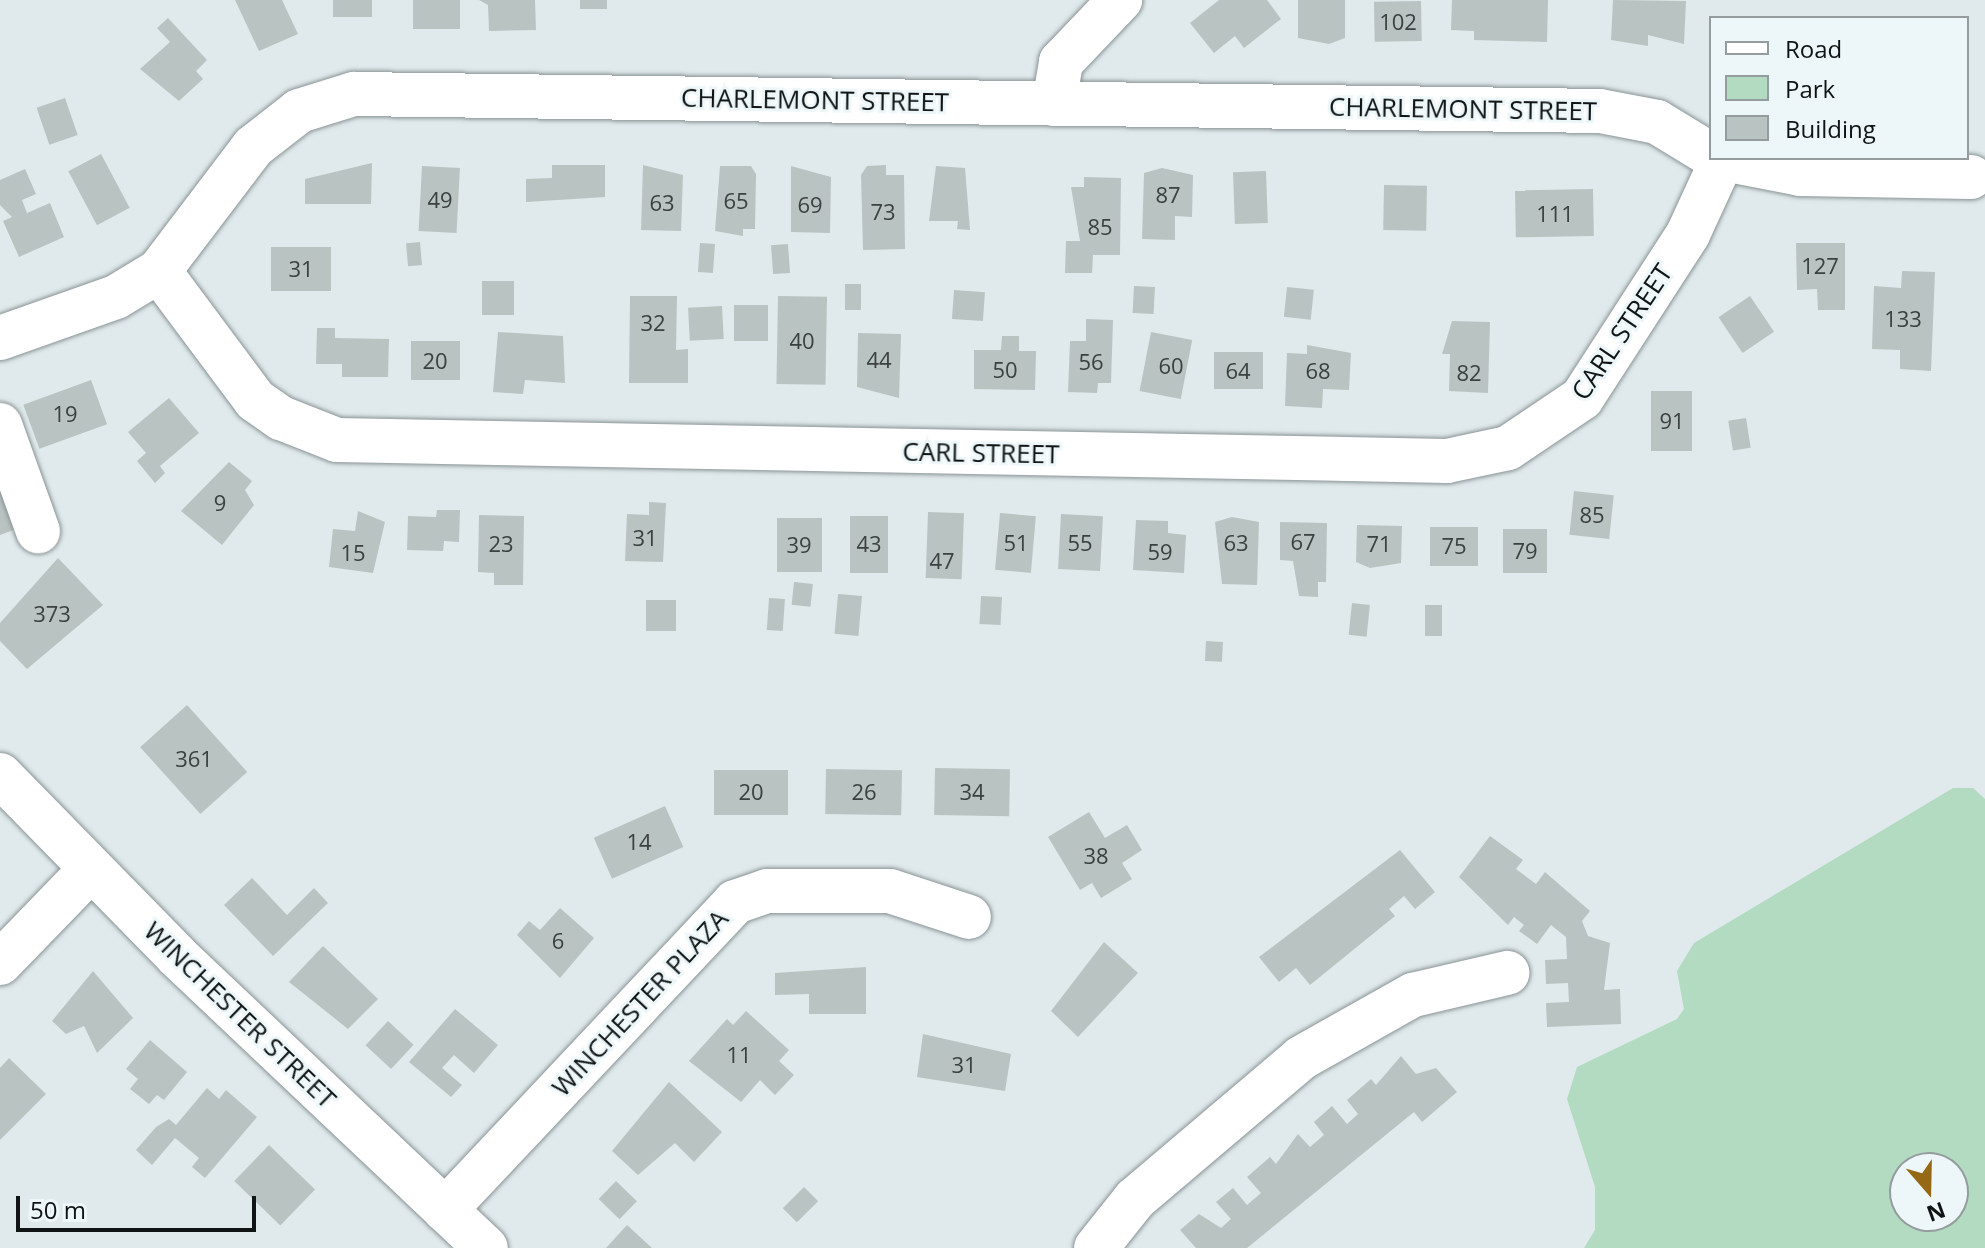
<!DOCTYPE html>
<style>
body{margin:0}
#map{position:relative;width:1985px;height:1248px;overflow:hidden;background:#e0eaec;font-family:"Open Sans",sans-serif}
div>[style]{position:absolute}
.green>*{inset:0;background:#b2dbc1}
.building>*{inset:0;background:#b9c3c1;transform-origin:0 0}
.roads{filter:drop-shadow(0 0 2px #8a9395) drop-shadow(0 0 2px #8a9395)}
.minor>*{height:44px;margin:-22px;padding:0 22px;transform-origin:22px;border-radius:22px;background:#fff}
span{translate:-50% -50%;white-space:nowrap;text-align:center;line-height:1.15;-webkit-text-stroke:6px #edf7f9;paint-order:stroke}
.number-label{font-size:22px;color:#3b4040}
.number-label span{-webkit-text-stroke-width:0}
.street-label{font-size:26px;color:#111415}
.legend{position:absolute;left:1709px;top:16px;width:260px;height:144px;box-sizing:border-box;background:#edf7f9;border:2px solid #959c9e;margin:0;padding:10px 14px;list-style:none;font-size:24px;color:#111415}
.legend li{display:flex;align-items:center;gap:16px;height:40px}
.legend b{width:40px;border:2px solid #959c9e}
.north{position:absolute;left:1889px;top:1152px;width:80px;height:80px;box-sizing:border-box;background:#edf7f9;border:2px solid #959c9e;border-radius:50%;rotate:160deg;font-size:22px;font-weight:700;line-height:32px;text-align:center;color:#111415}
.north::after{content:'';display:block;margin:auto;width:28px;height:36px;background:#946814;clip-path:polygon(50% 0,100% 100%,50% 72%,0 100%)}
.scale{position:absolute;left:16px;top:1196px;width:240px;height:36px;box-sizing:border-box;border:4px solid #111415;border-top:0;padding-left:10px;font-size:24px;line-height:28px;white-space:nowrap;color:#111415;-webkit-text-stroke:6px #edf7f9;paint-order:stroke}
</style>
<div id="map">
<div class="green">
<div style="clip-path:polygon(evenodd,1953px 788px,1973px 788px,1985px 799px,1985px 1248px,1584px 1248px,1595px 1230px,1595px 1187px,1567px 1099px,1577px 1067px,1677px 1019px,1684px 1009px,1677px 971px,1694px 943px,1953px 788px,1905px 1168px,1953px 1168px,1953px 1216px,1905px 1216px,1905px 1168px)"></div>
</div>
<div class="building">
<div style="clip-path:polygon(235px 0,282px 0,298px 34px,259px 51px)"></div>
<div style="left:333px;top:0;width:39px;height:17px"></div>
<div style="left:413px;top:0;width:47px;height:29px"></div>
<div style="clip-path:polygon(479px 0,535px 0,536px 30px,489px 31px,488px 5px)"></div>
<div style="left:580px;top:0;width:27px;height:9px"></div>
<div style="clip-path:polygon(1219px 0,1267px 0,1281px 19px,1244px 48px,1235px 36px,1214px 53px,1190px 23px)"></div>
<div style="clip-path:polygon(1298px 0,1345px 0,1345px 38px,1329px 44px,1298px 38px)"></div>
<div style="clip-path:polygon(1452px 0,1548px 0,1547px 42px,1474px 40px,1474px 31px,1451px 30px)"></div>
<div style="clip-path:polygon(1613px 0,1686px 1px,1684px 44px,1648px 35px,1648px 46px,1611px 40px)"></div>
<div style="left:1421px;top:1px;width:40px;height:47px;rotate:89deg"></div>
<div style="clip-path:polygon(168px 18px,207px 60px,196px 71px,203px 79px,179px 101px,140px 69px,170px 42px,157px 28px)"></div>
<div style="left:65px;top:98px;width:39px;height:30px;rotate:71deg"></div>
<div style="left:101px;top:154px;width:61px;height:37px;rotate:62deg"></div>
<div style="clip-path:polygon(372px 163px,371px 204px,305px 204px,305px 179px)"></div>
<div style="clip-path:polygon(552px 165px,605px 165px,605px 197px,526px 202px,526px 179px,552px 178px)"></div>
<div style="clip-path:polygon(643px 165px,683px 175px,681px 231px,641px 230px)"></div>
<div style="clip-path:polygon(886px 165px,886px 175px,904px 175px,905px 249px,863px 250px,861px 175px,867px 166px)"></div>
<div style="left:422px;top:166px;width:38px;height:65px;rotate:3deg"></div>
<div style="clip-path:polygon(720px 166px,751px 166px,756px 174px,755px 229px,743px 229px,743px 236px,715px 231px)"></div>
<div style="clip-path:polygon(791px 166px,831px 177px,830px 233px,791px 232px)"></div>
<div style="clip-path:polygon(936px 166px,965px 168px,970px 230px,957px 229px,958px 221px,929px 221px)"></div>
<div style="clip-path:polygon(1162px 168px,1193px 175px,1192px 217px,1175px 216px,1175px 240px,1142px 239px,1144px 173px)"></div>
<div style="clip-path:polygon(25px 169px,36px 194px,22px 200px,27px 213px,50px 203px,64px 237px,19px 257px,3px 221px,12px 217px,0 205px,0 180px)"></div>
<div style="left:1266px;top:171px;width:52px;height:33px;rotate:88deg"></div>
<div style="clip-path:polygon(1084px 177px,1121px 178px,1120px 255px,1093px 255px,1092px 273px,1065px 273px,1066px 241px,1080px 241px,1071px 187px,1084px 187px)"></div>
<div style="left:1384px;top:185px;width:43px;height:45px;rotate:1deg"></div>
<div style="left:1593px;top:189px;width:47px;height:78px;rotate:89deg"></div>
<div style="left:420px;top:242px;width:23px;height:14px;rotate:85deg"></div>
<div style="left:700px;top:243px;width:15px;height:29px;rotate:4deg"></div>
<div style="clip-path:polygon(1796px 243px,1845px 243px,1845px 310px,1818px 310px,1817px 289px,1797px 290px)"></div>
<div style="left:788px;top:244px;width:29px;height:17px;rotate:86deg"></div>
<div style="left:271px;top:247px;width:60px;height:44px"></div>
<div style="clip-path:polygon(1902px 271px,1935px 272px,1931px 371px,1900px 369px,1900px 350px,1872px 349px,1874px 286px,1901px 288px)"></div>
<div style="left:482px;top:281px;width:32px;height:34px"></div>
<div style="left:845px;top:284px;width:16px;height:26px"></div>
<div style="left:1134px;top:286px;width:21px;height:27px;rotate:3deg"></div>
<div style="left:1287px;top:287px;width:27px;height:30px;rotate:6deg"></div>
<div style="left:954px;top:290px;width:31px;height:29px;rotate:4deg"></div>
<div style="clip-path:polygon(630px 296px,677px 296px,676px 350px,688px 349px,688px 383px,629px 383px)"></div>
<div style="left:778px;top:296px;width:49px;height:88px;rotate:1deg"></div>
<div style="left:1750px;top:296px;width:43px;height:38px;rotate:56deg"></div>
<div style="left:734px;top:305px;width:34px;height:36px"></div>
<div style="left:722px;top:306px;width:33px;height:34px;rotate:87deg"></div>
<div style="clip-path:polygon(1086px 319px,1113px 320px,1111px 383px,1098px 383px,1097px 393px,1068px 392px,1070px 341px,1086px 341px)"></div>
<div style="clip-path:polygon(1452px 321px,1490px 322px,1488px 393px,1449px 391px,1450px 354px,1442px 354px)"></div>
<div style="clip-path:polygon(317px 328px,335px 328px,335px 338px,389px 339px,388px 377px,342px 377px,342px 364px,316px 364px)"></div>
<div style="clip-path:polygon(498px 332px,563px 336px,565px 383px,525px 380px,523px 394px,493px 392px)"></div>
<div style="left:1151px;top:332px;width:42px;height:60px;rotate:11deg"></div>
<div style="clip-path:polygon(858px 333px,901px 334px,899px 398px,857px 387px)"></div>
<div style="clip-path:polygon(1002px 336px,1019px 336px,1019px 351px,1036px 351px,1035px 390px,974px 389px,974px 350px,1001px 350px)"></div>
<div style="left:411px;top:341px;width:49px;height:39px"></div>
<div style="clip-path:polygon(1307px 345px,1351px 353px,1349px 390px,1323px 389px,1322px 408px,1285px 406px,1287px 353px,1307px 354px)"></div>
<div style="left:1214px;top:352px;width:49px;height:37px"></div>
<div style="left:91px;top:380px;width:47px;height:72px;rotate:70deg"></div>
<div style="left:1651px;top:391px;width:41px;height:60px"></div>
<div style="clip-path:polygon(169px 398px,199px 433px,160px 466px,165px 473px,155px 483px,137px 461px,146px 453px,128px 432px)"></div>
<div style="left:1746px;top:418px;width:30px;height:18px;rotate:81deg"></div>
<div style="clip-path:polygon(229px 462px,252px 481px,245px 490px,254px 505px,222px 545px,181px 511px)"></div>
<div style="clip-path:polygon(0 485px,16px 529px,0 535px)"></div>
<div style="left:1574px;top:491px;width:40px;height:44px;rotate:6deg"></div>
<div style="clip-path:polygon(649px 502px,666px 503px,663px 562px,625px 561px,627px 514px,649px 515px)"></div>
<div style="clip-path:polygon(437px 510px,460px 510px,459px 542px,444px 541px,443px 551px,407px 550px,408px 516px,436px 517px)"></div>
<div style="clip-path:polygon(358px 511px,385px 522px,373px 573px,329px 567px,333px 529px,355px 531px)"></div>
<div style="left:928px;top:512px;width:36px;height:66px;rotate:2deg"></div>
<div style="left:1000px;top:513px;width:36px;height:57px;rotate:5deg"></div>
<div style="left:1061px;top:514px;width:42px;height:55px;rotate:3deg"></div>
<div style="clip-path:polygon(479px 515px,524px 516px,523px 585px,494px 585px,494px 573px,478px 572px)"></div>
<div style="left:850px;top:516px;width:38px;height:57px"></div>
<div style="clip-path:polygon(1232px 517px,1259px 522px,1257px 585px,1222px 584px,1215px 522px)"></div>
<div style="left:777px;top:518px;width:45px;height:54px"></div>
<div style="clip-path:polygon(1136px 520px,1168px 521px,1168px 533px,1186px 535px,1184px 573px,1133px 570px)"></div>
<div style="clip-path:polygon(1280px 522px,1327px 523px,1326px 582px,1318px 582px,1318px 597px,1299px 596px,1293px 561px,1280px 560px)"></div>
<div style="clip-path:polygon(1357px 525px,1402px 526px,1401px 563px,1370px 568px,1356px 562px)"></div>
<div style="left:1430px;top:527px;width:48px;height:39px"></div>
<div style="left:1503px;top:529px;width:44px;height:44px"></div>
<div style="clip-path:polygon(58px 558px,103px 605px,27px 669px,0 641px,0 623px)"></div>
<div style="left:794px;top:582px;width:19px;height:23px;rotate:6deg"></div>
<div style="left:838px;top:594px;width:24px;height:40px;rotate:5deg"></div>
<div style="left:981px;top:596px;width:21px;height:28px;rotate:3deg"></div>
<div style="left:769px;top:598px;width:16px;height:32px;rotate:4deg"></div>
<div style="left:646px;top:600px;width:30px;height:31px"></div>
<div style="left:1352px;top:603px;width:18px;height:32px;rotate:6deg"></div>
<div style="left:1425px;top:605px;width:17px;height:31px"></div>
<div style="left:1206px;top:641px;width:17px;height:20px;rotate:3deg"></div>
<div style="left:187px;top:705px;width:90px;height:63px;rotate:48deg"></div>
<div style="left:935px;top:768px;width:75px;height:47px;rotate:1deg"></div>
<div style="left:826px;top:769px;width:76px;height:45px;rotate:1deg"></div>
<div style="left:714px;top:770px;width:74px;height:45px"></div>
<div style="left:665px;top:806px;width:45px;height:78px;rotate:66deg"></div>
<div style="clip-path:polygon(1089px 812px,1105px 838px,1127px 825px,1142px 850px,1122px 863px,1132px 879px,1101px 898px,1092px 883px,1080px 890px,1048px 837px)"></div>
<div style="clip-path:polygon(1490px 836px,1523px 860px,1516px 869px,1536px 884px,1545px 872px,1590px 911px,1582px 921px,1588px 936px,1610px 943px,1604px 990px,1620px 989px,1621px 1024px,1547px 1027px,1546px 1003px,1569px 1002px,1568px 983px,1546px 984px,1545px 960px,1567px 959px,1566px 937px,1551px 925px,1537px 944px,1519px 931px,1524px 925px,1514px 917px,1508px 925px,1459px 877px)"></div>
<div style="clip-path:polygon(1400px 850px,1435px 892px,1415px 909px,1404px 896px,1389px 909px,1395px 916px,1310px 985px,1296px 968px,1279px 982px,1259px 957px)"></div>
<div style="clip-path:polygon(252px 878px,287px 915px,314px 888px,328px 903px,273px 956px,224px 905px)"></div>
<div style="clip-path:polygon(560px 908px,594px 938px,560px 978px,517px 935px,529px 921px,540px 930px)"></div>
<div style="clip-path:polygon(1104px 942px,1138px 973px,1078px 1037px,1051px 1011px)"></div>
<div style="clip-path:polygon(323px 946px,378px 999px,348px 1029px,289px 982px)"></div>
<div style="clip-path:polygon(866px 967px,866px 1014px,809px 1014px,809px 994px,775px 995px,775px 973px)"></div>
<div style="clip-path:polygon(93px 971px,133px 1018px,97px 1053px,84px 1026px,66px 1034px,52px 1021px)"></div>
<div style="clip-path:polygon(455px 1009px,498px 1045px,474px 1073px,454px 1055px,442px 1068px,462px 1085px,451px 1097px,409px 1062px)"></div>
<div style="clip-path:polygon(746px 1011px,789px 1050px,779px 1061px,794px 1075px,775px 1095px,760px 1080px,741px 1102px,689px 1061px,727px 1019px,733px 1025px)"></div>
<div style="left:388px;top:1021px;width:35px;height:33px;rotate:43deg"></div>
<div style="clip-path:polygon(923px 1034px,1011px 1054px,1005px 1091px,917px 1077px)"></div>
<div style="clip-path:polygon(150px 1040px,187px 1072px,164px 1100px,157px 1095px,149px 1104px,130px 1089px,138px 1079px,126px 1069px)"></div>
<div style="clip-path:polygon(1401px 1056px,1416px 1074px,1436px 1068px,1457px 1092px,1422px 1122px,1414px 1112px,1247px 1248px,1196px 1248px,1180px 1230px,1199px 1214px,1221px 1228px,1231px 1219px,1216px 1202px,1233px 1188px,1247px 1205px,1261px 1193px,1247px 1177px,1270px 1157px,1276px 1164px,1298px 1134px,1310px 1147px,1324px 1135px,1314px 1122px,1332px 1106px,1347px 1124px,1358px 1114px,1347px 1100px,1371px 1079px,1376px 1085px)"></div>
<div style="clip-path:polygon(9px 1058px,46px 1094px,0 1140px,0 1068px)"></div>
<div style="clip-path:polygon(669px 1082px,722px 1132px,694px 1162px,675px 1143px,638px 1175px,612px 1151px)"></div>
<div style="clip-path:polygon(207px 1088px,219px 1099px,226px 1090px,257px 1117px,205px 1178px,192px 1167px,199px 1158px,175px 1138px,152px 1165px,136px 1150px,156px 1127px,169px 1119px,176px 1125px)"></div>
<div style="left:269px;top:1145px;width:64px;height:50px;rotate:44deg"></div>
<div style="left:616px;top:1181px;width:29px;height:25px;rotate:44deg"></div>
<div style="left:804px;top:1187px;width:20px;height:30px;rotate:45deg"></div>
<div style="clip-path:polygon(627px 1225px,652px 1248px,606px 1248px)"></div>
</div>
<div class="roads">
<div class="minor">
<div style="left:1054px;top:104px;width:43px;rotate:-80.5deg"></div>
<div style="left:1061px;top:62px;width:86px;rotate:-46.4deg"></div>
<div style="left:1718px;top:158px;width:84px;rotate:11deg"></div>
<div style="left:1800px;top:174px;width:171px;rotate:1deg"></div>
<div style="left:159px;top:271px;width:161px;rotate:53.3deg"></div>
<div style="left:255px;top:400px;width:32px;rotate:35deg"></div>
<div style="left:281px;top:418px;width:60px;rotate:21.4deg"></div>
<div style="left:337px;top:440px;width:1110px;rotate:1.08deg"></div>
<div style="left:1447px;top:461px;width:62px;rotate:-12deg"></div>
<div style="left:1508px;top:448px;width:89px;rotate:-34deg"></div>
<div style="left:1582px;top:398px;width:195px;rotate:-57.1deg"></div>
<div style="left:1688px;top:234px;width:81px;rotate:-65.3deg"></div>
<div style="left:0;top:338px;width:123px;rotate:-19.5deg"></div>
<div style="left:116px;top:297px;width:50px;rotate:-31.2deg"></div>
<div style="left:159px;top:271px;width:156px;rotate:-52.8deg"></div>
<div style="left:253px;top:147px;width:58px;rotate:-38deg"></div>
<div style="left:299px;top:111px;width:58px;rotate:-17.2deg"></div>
<div style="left:354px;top:94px;width:1246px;rotate:0.78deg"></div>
<div style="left:1600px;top:111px;width:58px;rotate:10.9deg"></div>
<div style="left:1657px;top:122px;width:63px;rotate:31.4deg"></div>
<div style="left:0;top:425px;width:113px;rotate:70.3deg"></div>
<div style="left:0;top:775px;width:253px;rotate:45.6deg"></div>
<div style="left:177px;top:956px;width:425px;rotate:43.4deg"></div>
<div style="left:0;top:963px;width:131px;rotate:-45.9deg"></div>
<div style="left:445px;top:1210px;width:423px;rotate:-46.7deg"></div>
<div style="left:735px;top:902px;width:34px;rotate:-19deg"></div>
<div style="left:767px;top:891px;width:123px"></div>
<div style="left:890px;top:891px;width:83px;rotate:18.2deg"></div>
<div style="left:1096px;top:1248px;width:63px;rotate:-51.5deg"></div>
<div style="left:1135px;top:1199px;width:218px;rotate:-40.3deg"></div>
<div style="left:1301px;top:1058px;width:129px;rotate:-29.4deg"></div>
<div style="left:1413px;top:995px;width:97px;rotate:-13.2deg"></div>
</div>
</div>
<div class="number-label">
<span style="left:1398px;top:22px">102</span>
<span style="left:1168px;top:195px">87</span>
<span style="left:440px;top:200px">49</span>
<span style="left:736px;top:201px">65</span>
<span style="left:662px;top:203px">63</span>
<span style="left:810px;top:205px">69</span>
<span style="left:883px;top:212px">73</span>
<span style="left:1555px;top:214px">111</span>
<span style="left:1100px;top:227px">85</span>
<span style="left:1820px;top:266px">127</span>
<span style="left:301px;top:269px">31</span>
<span style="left:1903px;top:319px">133</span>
<span style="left:653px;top:323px">32</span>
<span style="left:802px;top:341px">40</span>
<span style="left:879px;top:360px">44</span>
<span style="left:435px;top:361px">20</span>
<span style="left:1091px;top:362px">56</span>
<span style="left:1171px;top:366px">60</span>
<span style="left:1005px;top:370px">50</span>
<span style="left:1238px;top:371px">64</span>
<span style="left:1318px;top:371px">68</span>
<span style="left:1469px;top:373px">82</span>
<span style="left:65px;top:414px">19</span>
<span style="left:1672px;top:421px">91</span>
<span style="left:220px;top:503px">9</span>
<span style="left:1592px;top:515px">85</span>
<span style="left:645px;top:538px">31</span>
<span style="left:1303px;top:542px">67</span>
<span style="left:1016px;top:543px">51</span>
<span style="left:1080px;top:543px">55</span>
<span style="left:1236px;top:543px">63</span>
<span style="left:501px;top:544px">23</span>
<span style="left:869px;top:544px">43</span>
<span style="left:1379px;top:544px">71</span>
<span style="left:799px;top:545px">39</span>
<span style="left:1454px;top:546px">75</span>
<span style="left:1525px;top:551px">79</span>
<span style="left:1160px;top:552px">59</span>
<span style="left:353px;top:553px">15</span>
<span style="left:942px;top:561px">47</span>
<span style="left:52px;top:614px">373</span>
<span style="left:194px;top:759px">361</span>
<span style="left:751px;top:792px">20</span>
<span style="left:864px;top:792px">26</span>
<span style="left:972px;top:792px">34</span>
<span style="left:639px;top:842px">14</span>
<span style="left:1096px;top:856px">38</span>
<span style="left:558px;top:941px">6</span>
<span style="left:739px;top:1055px">11</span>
<span style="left:964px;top:1065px">31</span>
</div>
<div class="street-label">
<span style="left:815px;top:100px;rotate:1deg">CHARLEMONT STREET</span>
<span style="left:1463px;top:109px;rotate:1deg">CHARLEMONT STREET</span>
<span style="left:1622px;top:332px;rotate:-56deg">CARL STREET</span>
<span style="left:981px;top:453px;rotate:1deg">CARL STREET</span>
<span style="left:640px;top:1003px;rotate:-47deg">WINCHESTER PLAZA</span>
<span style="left:240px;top:1015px;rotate:44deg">WINCHESTER STREET</span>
</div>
<ul class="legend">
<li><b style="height:10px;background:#fff"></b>Road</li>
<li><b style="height:22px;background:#b2dbc1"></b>Park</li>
<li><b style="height:22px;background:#b9c3c1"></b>Building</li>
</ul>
<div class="north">N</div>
<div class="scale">50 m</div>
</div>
